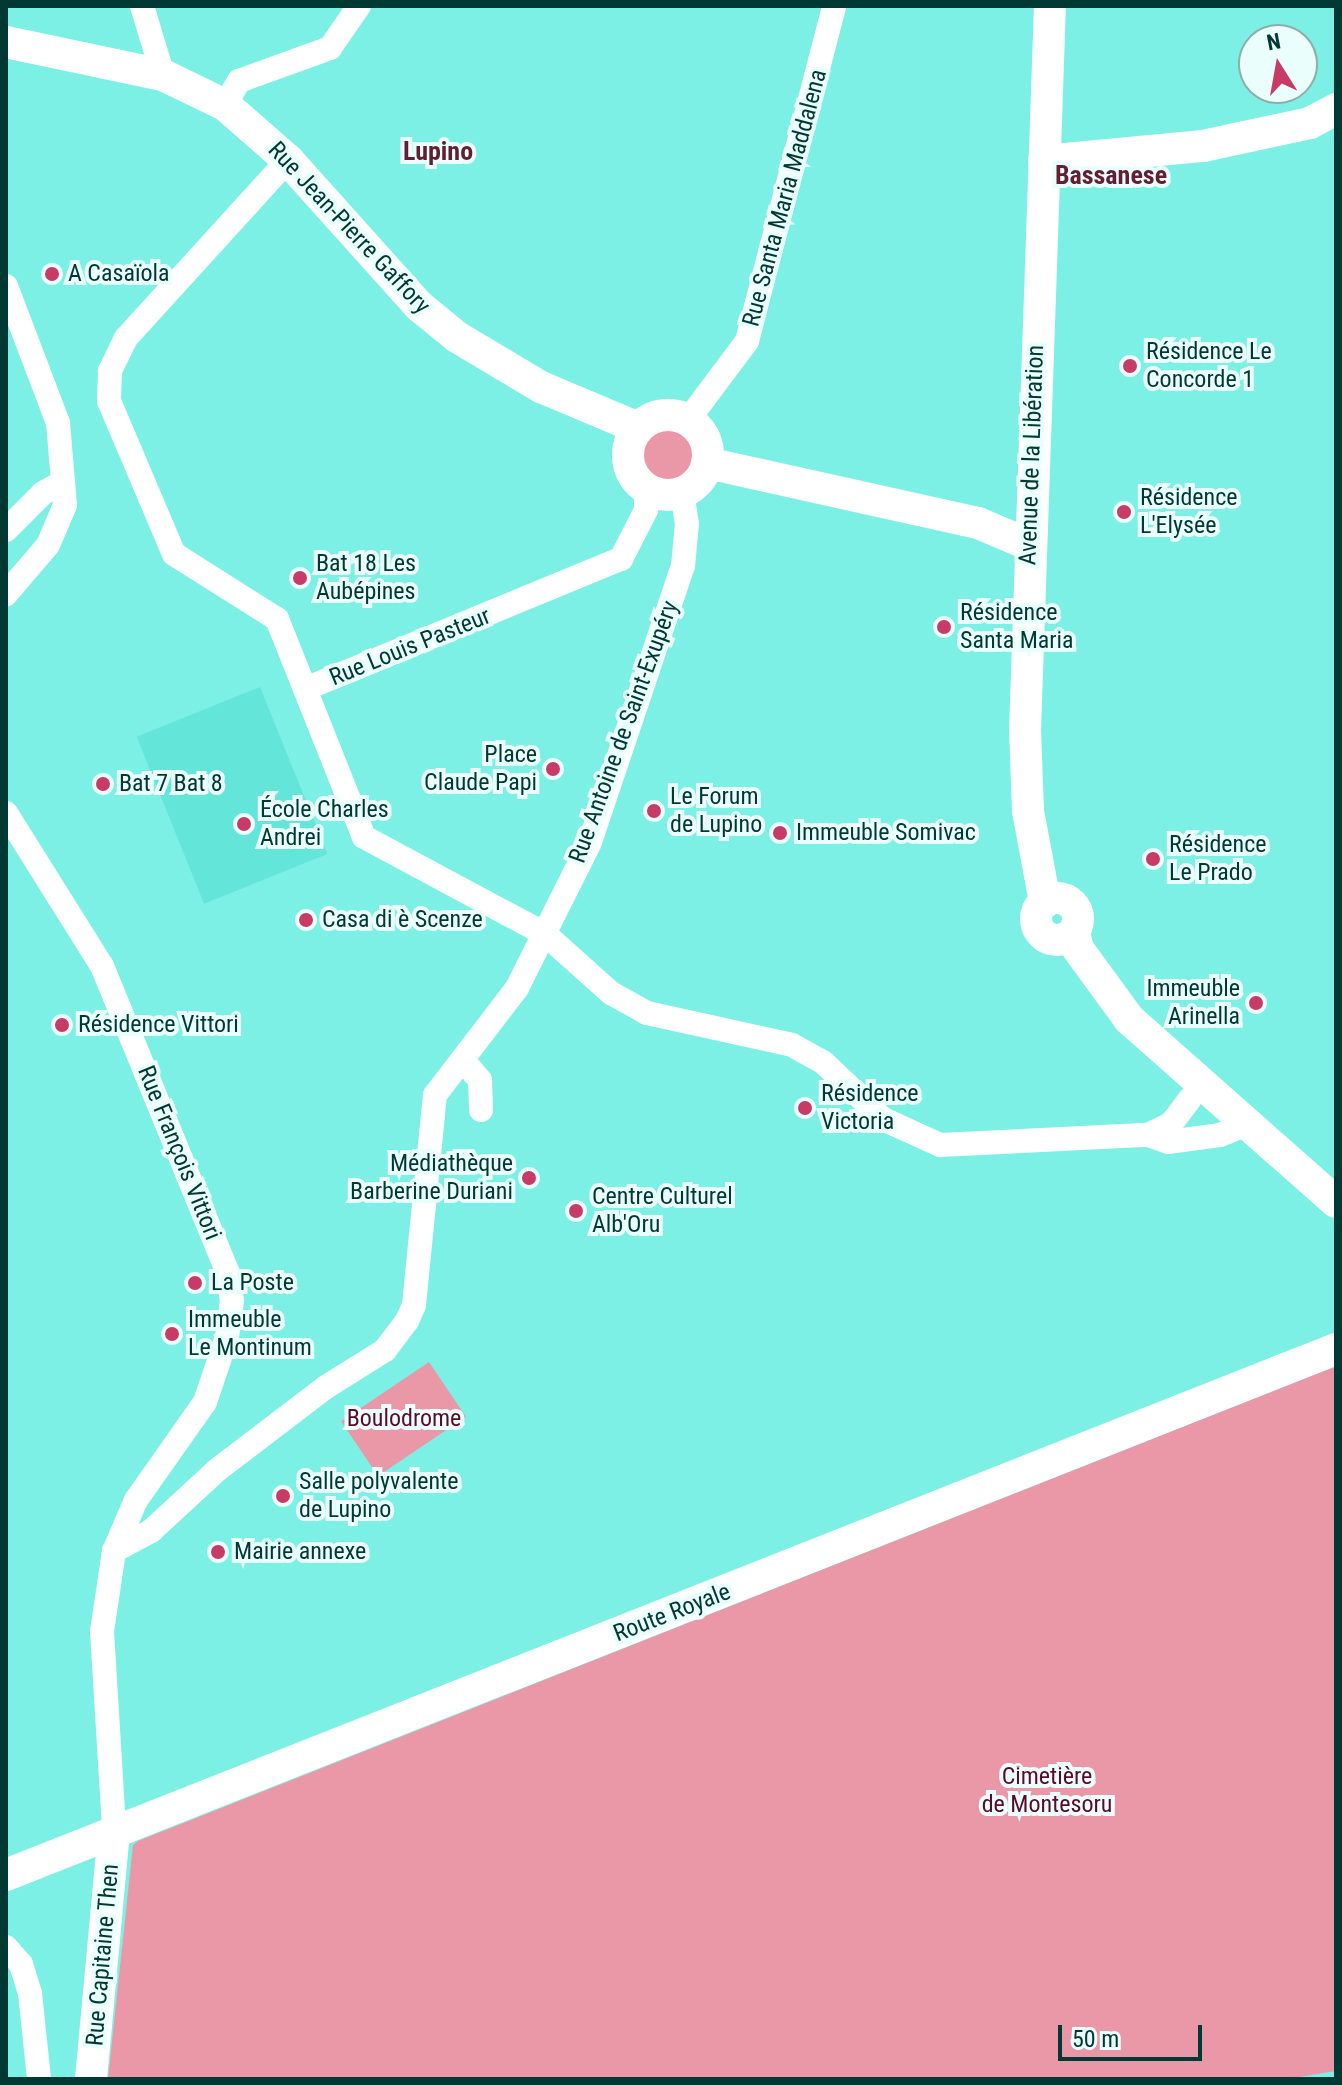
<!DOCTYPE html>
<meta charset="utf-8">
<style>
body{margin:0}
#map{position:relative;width:1342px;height:2085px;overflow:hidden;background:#7cf0e4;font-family:"Roboto Condensed",sans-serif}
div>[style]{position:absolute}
.built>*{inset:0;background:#63e5d9;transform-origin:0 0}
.green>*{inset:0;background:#ea98a8;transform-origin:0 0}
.round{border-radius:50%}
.street>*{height:24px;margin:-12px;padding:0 12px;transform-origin:12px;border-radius:12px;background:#fff}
.secondary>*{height:32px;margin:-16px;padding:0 16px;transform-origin:16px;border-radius:16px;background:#fff}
.secondary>.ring{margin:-16px;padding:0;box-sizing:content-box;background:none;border:32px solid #fff;border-radius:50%}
.dots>*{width:22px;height:22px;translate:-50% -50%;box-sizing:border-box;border:4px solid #eafefc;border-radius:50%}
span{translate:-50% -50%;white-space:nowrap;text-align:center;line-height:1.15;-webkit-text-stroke:8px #eafefc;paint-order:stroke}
.street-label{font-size:24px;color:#003834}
.poi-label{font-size:24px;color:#003834}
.left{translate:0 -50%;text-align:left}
.right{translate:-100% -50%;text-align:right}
.park-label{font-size:24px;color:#5d0928}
.neighbourhood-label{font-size:26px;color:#631e32;font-weight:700}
.frame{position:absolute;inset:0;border:8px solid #003834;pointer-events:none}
.north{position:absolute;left:1238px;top:24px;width:80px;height:80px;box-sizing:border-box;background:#eafefc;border:2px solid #8cafac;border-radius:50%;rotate:349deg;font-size:22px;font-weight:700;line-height:32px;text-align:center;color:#003834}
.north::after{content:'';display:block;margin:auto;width:28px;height:36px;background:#c93b67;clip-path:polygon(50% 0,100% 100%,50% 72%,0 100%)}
.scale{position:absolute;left:1058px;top:2025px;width:144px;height:36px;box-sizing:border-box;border:4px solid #003834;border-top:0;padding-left:10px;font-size:24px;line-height:28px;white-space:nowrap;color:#003834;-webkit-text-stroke:6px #eafefc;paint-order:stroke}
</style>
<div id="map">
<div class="built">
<div style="left:260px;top:687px;width:180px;height:133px;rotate:68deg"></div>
</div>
<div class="green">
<div class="round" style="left:641px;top:429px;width:52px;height:52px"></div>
<div style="left:429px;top:1362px;width:66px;height:106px;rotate:56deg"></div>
<div style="clip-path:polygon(1336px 1366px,1336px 2071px,1287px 2079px,108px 2079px,133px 1845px,138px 1841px)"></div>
</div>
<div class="street">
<div style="left:142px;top:6px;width:72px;rotate:73.1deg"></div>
<div style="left:225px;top:105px;width:28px;rotate:-60deg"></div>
<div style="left:239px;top:81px;width:97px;rotate:-19.9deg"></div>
<div style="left:330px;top:48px;width:51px;rotate:-55.4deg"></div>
<div style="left:288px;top:160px;width:241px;rotate:132.3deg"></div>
<div style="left:126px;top:338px;width:37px;rotate:116deg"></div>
<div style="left:110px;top:371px;width:30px;rotate:92deg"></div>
<div style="left:109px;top:401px;width:166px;rotate:67deg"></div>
<div style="left:174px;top:554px;width:122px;rotate:32.3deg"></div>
<div style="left:277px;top:619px;width:75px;rotate:68.2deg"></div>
<div style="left:305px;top:689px;width:342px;rotate:-22.4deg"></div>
<div style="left:621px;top:559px;width:55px;rotate:-63deg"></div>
<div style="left:646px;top:510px;width:21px;rotate:-90deg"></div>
<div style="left:6px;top:286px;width:147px;rotate:69.2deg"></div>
<div style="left:58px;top:423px;width:82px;rotate:85.1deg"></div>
<div style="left:65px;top:505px;width:43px;rotate:113deg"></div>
<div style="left:48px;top:545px;width:65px;rotate:130.6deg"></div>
<div style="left:688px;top:420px;width:99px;rotate:-53.2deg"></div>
<div style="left:747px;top:341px;width:346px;rotate:-75.4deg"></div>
<div style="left:6px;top:530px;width:52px;rotate:-45deg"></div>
<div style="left:43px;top:493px;width:23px;rotate:-29deg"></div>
<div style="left:305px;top:689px;width:159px;rotate:68.3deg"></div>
<div style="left:364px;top:837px;width:205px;rotate:28.2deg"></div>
<div style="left:545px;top:934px;width:89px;rotate:41.8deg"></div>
<div style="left:611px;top:993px;width:41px;rotate:29.1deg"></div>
<div style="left:647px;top:1013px;width:148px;rotate:12.4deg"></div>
<div style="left:792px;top:1045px;width:35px;rotate:29deg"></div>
<div style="left:823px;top:1062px;width:83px;rotate:43.5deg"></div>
<div style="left:883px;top:1119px;width:63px;rotate:24.5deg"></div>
<div style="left:940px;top:1145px;width:208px;rotate:-2.8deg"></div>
<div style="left:1148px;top:1135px;width:21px;rotate:19deg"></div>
<div style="left:1168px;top:1142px;width:52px;rotate:-7.7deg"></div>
<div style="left:1220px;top:1135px;width:27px;rotate:-22deg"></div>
<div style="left:6px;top:813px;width:181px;rotate:57.9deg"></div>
<div style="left:102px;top:966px;width:332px;rotate:67.7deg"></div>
<div style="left:228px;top:1273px;width:28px;rotate:82deg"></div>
<div style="left:232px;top:1301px;width:36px;rotate:98deg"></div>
<div style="left:227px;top:1337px;width:69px;rotate:108.7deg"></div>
<div style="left:205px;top:1402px;width:120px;rotate:125.1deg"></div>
<div style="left:136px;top:1500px;width:56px;rotate:113.3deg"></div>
<div style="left:114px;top:1551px;width:81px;rotate:98.5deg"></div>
<div style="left:102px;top:1631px;width:199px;rotate:86.5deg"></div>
<div style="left:463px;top:1060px;width:26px;rotate:50deg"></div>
<div style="left:480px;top:1080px;width:30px;rotate:88deg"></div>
<div style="left:1148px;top:1135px;width:25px;rotate:-26deg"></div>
<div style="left:1171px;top:1124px;width:31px;rotate:-53deg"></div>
<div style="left:114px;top:1551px;width:42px;rotate:-28.4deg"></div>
<div style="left:151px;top:1531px;width:90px;rotate:-42.7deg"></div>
<div style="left:217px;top:1470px;width:137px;rotate:-37.3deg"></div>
<div style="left:326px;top:1387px;width:70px;rotate:-32.1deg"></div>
<div style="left:385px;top:1350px;width:36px;rotate:-53deg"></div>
<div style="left:407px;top:1321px;width:17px;rotate:-66deg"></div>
<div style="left:414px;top:1305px;width:211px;rotate:-84.3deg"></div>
<div style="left:435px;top:1095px;width:135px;rotate:-52.5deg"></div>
<div style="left:517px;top:988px;width:163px;rotate:-63.4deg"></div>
<div style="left:590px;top:842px;width:291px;rotate:-71.4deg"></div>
<div style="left:683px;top:566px;width:42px;rotate:-84.6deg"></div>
<div style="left:687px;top:524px;width:31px;rotate:-99deg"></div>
<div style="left:6px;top:1947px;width:23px;rotate:49deg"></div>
<div style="left:21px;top:1964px;width:30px;rotate:73deg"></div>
<div style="left:30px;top:1993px;width:86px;rotate:84deg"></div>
</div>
<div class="secondary">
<div style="left:6px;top:42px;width:160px;rotate:11.9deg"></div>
<div style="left:163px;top:75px;width:69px;rotate:25.8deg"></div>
<div style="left:225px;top:105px;width:84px;rotate:41.1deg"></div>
<div style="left:288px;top:160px;width:196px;rotate:48.1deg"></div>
<div style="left:419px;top:306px;width:49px;rotate:39.2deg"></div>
<div style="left:457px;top:337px;width:98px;rotate:30.8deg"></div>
<div style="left:541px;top:387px;width:105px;rotate:22.9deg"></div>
<div style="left:1044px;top:161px;width:160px;rotate:-5.4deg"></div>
<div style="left:1203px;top:146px;width:109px;rotate:-12.1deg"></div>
<div style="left:1310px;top:123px;width:30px;rotate:-28deg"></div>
<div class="ring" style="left:628px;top:415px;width:48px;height:48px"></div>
<div style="left:707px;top:463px;width:278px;rotate:12.5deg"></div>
<div style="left:978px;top:523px;width:54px;rotate:22.8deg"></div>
<div class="ring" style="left:1036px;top:898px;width:10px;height:10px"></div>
<div style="left:1045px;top:902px;width:93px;rotate:-100.6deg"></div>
<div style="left:1028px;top:811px;width:80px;rotate:-92.1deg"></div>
<div style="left:1025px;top:731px;width:725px;rotate:-88.03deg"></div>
<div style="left:1074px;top:932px;width:17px;rotate:77deg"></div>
<div style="left:1078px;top:949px;width:87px;rotate:53.9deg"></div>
<div style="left:1129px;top:1019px;width:276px;rotate:41.5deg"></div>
<div style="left:6px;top:1875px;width:1430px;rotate:-21.58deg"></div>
<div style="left:91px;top:2079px;width:250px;rotate:-84.7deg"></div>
</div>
<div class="dots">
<div style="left:52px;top:274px;background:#c93b67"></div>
<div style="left:1130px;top:366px;background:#c93b67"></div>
<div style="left:1124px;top:512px;background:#c93b67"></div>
<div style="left:300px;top:578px;background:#c93b67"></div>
<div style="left:944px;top:627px;background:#c93b67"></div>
<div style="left:553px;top:769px;background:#c93b67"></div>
<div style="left:103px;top:784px;background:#c93b67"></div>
<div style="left:654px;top:811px;background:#c93b67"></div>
<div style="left:244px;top:824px;background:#c93b67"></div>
<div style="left:780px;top:833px;background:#c93b67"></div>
<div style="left:1153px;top:859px;background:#c93b67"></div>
<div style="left:306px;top:920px;background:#c93b67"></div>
<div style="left:1256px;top:1003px;background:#c93b67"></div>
<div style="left:62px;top:1025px;background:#c93b67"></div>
<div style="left:805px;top:1108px;background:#c93b67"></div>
<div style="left:529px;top:1178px;background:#c93b67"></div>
<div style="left:576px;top:1211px;background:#c93b67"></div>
<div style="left:195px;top:1283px;background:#c93b67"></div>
<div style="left:172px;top:1334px;background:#c93b67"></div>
<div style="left:283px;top:1496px;background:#c93b67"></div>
<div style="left:218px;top:1552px;background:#c93b67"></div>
</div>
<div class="street-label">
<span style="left:785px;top:198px;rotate:-75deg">Rue Santa Maria Maddalena</span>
<span style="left:349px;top:228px;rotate:47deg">Rue Jean-Pierre Gaffory</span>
<span style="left:1032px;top:455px;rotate:-88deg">Avenue de la Libération</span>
<span style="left:410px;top:647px;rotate:-22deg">Rue Louis Pasteur</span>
<span style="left:624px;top:732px;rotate:-70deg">Rue Antoine de Saint-Exupéry</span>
<span style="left:179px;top:1153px;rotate:68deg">Rue François Vittori</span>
<span style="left:672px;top:1613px;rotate:-21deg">Route Royale</span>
<span style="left:103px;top:1955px;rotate:-85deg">Rue Capitaine Then</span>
</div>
<div class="poi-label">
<span class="left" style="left:68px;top:274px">A Casaïola</span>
<span class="left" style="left:1146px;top:366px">Résidence Le<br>Concorde 1</span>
<span class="left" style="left:1140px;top:512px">Résidence<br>L'Elysée</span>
<span class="left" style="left:316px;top:578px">Bat 18 Les<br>Aubépines</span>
<span class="left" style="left:960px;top:627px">Résidence<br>Santa Maria</span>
<span class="right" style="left:537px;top:769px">Place<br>Claude Papi</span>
<span class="left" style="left:119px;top:784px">Bat 7 Bat 8</span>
<span class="left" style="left:670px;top:811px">Le Forum<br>de Lupino</span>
<span class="left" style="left:260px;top:824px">École Charles<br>Andrei</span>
<span class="left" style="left:796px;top:833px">Immeuble Somivac</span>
<span class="left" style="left:1169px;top:859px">Résidence<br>Le Prado</span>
<span class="left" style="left:322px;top:920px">Casa di è Scenze</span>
<span class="right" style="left:1240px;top:1003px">Immeuble<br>Arinella</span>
<span class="left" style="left:78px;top:1025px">Résidence Vittori</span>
<span class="left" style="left:821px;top:1108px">Résidence<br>Victoria</span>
<span class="right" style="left:513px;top:1178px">Médiathèque<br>Barberine Duriani</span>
<span class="left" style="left:592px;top:1211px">Centre Culturel<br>Alb'Oru</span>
<span class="left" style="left:211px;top:1283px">La Poste</span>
<span class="left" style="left:188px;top:1334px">Immeuble<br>Le Montinum</span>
<span class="left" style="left:299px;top:1496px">Salle polyvalente<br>de Lupino</span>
<span class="left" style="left:234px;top:1552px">Mairie annexe</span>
</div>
<div class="park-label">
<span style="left:404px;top:1419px">Boulodrome</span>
<span style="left:1047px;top:1791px">Cimetière<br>de Montesoru</span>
</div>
<div class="neighbourhood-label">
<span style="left:438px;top:152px">Lupino</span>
<span style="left:1111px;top:176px">Bassanese</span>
</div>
<div class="frame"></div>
<div class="north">N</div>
<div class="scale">50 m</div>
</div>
